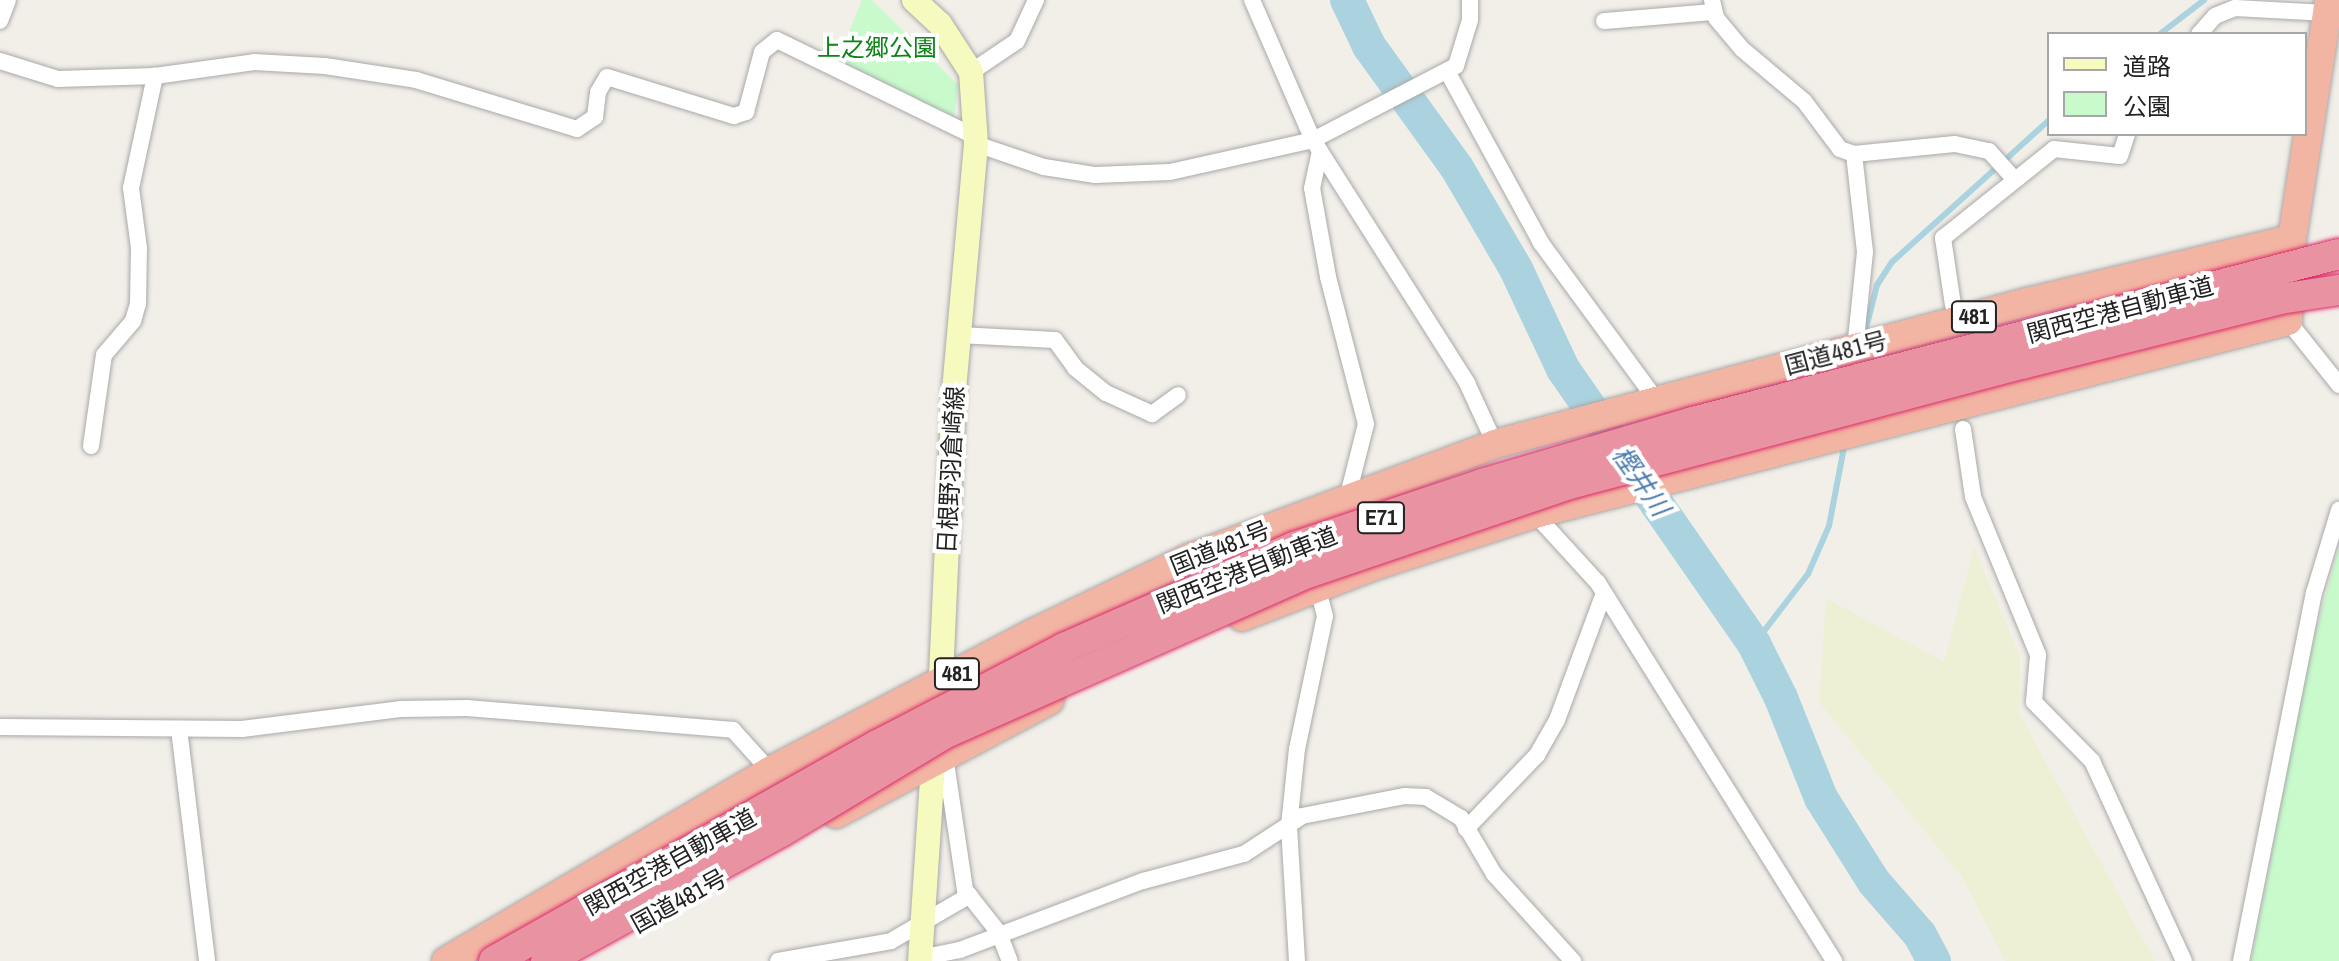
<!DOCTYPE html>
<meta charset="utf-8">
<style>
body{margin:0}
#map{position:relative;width:2339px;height:961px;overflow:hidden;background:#f2efe9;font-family:"Archivo Narrow","Noto Sans JP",sans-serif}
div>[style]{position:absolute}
.farmland>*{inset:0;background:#eef0d5}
.park>*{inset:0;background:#c8facc}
.stream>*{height:6px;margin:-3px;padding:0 3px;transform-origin:3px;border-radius:3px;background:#aad3df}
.river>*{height:34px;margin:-17px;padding:0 17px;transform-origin:17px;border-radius:17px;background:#aad3df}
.roads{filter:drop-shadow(0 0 2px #a9a9a9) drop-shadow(0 0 2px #a9a9a9)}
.minor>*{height:16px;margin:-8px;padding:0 8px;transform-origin:8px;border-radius:8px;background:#fff}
.secondary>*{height:24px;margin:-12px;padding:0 12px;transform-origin:12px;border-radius:12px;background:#f7fabf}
.trunk>*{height:28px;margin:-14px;padding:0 14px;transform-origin:14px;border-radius:14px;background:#f2b4a3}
.bridges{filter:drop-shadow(0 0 2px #dc2a67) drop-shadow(0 0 2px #dc2a67)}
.motorway-bridge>*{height:30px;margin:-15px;padding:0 15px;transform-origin:15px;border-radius:15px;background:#e892a2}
span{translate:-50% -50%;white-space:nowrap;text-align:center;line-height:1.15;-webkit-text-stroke:8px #fff;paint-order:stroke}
.shield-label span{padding:2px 6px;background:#fff;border:2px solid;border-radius:6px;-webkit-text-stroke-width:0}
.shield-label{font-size:22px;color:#222;font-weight:700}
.park-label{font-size:24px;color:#0c8416}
.street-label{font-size:24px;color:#222}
.water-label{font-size:26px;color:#4a7aab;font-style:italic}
.legend{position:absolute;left:2047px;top:32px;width:260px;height:104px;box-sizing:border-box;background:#fff;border:2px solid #a7a7a7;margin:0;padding:10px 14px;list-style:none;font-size:24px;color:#222}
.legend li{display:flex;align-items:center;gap:16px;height:40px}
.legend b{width:40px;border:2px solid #a7a7a7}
</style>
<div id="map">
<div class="farmland">
<div style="clip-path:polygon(1974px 547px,2020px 658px,2019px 713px,2155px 961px,2005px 961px,1962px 877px,1819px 702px,1826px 598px,1944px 662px)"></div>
</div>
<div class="park">
<div style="clip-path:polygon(862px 0,872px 0,958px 85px,953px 126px,837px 62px)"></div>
<div style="clip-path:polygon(2339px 547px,2339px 961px,2251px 961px,2309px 654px)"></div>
</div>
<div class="stream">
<div style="left:2160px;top:34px;width:56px;rotate:-37.7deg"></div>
<div style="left:1864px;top:336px;width:53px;rotate:-75.7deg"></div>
<div style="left:1877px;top:285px;width:27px;rotate:-57deg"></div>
<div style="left:1892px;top:262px;width:212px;rotate:-42.1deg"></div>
<div style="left:1754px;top:644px;width:88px;rotate:-52.4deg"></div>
<div style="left:1808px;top:574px;width:52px;rotate:-66.4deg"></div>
<div style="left:1829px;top:526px;width:86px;rotate:-79.2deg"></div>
</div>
<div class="river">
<div style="left:1347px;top:0;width:51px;rotate:64.4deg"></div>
<div style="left:1369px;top:46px;width:150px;rotate:54.2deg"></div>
<div style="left:1457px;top:168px;width:117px;rotate:59.7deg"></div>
<div style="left:1516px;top:269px;width:110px;rotate:64.8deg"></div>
<div style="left:1563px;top:369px;width:335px;rotate:55.2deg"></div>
<div style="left:1754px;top:644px;width:60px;rotate:63.4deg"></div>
<div style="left:1781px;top:698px;width:108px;rotate:68.2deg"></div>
<div style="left:1821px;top:798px;width:99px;rotate:57.8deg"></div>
<div style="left:1874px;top:882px;width:70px;rotate:49deg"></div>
<div style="left:1920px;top:935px;width:30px;rotate:62deg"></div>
</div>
<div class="roads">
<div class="minor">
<div style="left:1252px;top:0;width:153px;rotate:66.5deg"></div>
<div style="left:1313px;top:140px;width:288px;rotate:57.6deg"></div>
<div style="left:1467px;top:383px;width:67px;rotate:65.3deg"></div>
<div style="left:1712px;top:0;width:18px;rotate:77deg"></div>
<div style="left:1716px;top:18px;width:40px;rotate:50deg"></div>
<div style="left:1742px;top:49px;width:81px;rotate:40deg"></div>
<div style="left:1804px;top:101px;width:60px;rotate:53.1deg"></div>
<div style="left:1840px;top:149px;width:15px;rotate:20deg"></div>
<div style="left:1854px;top:154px;width:99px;rotate:83.6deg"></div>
<div style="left:1865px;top:252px;width:97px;rotate:95.9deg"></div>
<div style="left:0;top:21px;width:22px;rotate:-69deg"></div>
<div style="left:1604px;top:21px;width:110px;rotate:-4.7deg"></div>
<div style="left:2199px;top:34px;width:24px;rotate:-48deg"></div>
<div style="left:2215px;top:16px;width:22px;rotate:-22deg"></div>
<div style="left:2235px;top:8px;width:92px;rotate:3.1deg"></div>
<div style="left:0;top:61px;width:61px;rotate:17.2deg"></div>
<div style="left:58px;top:79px;width:97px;rotate:-1.8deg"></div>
<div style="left:155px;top:76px;width:100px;rotate:-8deg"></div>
<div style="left:254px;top:62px;width:71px;rotate:3.2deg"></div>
<div style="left:325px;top:66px;width:92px;rotate:8.7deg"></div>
<div style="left:416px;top:80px;width:168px;rotate:16.9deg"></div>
<div style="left:577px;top:129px;width:22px;rotate:-34deg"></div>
<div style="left:595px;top:117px;width:25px;rotate:-83deg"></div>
<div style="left:598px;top:92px;width:17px;rotate:-59deg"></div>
<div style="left:607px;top:77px;width:133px;rotate:17.1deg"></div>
<div style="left:734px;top:116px;width:13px;rotate:-18deg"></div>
<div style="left:746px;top:112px;width:62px;rotate:-75.1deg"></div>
<div style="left:762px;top:52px;width:19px;rotate:-39deg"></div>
<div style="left:777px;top:40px;width:221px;rotate:26deg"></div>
<div style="left:1447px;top:71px;width:196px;rotate:61.3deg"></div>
<div style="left:1541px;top:243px;width:196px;rotate:53.7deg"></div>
<div style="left:971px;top:72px;width:55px;rotate:-34deg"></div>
<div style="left:1017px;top:41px;width:45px;rotate:-65.1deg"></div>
<div style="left:976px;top:144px;width:72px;rotate:18.7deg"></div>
<div style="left:1044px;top:167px;width:52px;rotate:8.9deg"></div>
<div style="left:1095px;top:175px;width:75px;rotate:-2.3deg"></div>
<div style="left:1170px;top:172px;width:147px;rotate:-12.6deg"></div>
<div style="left:1313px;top:140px;width:161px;rotate:-27.4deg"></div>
<div style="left:1456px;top:66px;width:48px;rotate:-73.1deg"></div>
<div style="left:1470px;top:20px;width:20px;rotate:-90deg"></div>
<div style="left:1320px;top:151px;width:38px;rotate:102deg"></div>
<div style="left:1312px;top:188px;width:90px;rotate:79.8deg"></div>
<div style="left:1328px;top:277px;width:152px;rotate:75.5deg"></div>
<div style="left:1366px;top:424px;width:77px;rotate:104.2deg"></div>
<div style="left:1854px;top:154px;width:101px;rotate:-5.7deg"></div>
<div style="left:1955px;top:144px;width:35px;rotate:12deg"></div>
<div style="left:1989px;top:151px;width:39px;rotate:48deg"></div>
<div style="left:1953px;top:305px;width:68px;rotate:-98.5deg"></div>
<div style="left:1943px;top:238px;width:142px;rotate:-38.7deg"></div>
<div style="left:2054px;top:149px;width:66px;rotate:6.1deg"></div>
<div style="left:2120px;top:156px;width:23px;rotate:-72deg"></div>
<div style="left:2288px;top:321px;width:82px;rotate:51.4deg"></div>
<div style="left:959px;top:335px;width:96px;rotate:3deg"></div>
<div style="left:1055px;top:340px;width:34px;rotate:54deg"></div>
<div style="left:1075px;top:368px;width:40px;rotate:39deg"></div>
<div style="left:1106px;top:393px;width:51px;rotate:24.5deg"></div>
<div style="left:1152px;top:414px;width:32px;rotate:-36deg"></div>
<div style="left:1963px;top:429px;width:69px;rotate:81.6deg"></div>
<div style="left:1973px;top:497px;width:171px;rotate:67.6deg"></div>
<div style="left:2038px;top:655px;width:47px;rotate:94.9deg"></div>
<div style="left:2034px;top:702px;width:83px;rotate:45.5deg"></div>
<div style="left:2092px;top:761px;width:220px;rotate:65.3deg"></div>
<div style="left:91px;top:446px;width:92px;rotate:-81.9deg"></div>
<div style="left:104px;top:355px;width:45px;rotate:-49.5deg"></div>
<div style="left:133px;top:321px;width:18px;rotate:-74deg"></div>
<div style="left:138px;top:304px;width:56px;rotate:-89deg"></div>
<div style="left:139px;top:248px;width:61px;rotate:-97.6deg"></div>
<div style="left:131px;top:188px;width:115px;rotate:-77.9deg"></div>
<div style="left:1535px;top:514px;width:93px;rotate:47.6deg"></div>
<div style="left:1598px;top:583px;width:446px;rotate:58deg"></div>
<div style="left:0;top:727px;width:242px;rotate:0.5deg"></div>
<div style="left:242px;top:729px;width:159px;rotate:-7.2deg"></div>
<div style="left:400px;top:709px;width:67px;rotate:-0.9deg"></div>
<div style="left:467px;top:708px;width:267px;rotate:4.7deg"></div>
<div style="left:733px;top:730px;width:55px;rotate:47.9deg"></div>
<div style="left:179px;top:729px;width:234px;rotate:83.1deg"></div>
<div style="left:945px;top:756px;width:135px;rotate:81.5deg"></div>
<div style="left:965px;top:890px;width:55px;rotate:51.7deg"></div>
<div style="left:999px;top:933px;width:30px;rotate:69deg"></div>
<div style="left:1466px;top:829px;width:103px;rotate:-46.2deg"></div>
<div style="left:1537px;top:755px;width:40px;rotate:-60.3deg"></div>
<div style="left:1557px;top:720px;width:135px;rotate:-69.7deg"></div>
<div style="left:920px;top:958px;width:41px;rotate:-11.3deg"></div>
<div style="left:960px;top:950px;width:196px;rotate:-20.7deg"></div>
<div style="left:1143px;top:881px;width:105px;rotate:-15deg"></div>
<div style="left:1244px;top:854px;width:69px;rotate:-33.2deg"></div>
<div style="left:1302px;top:816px;width:105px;rotate:-11deg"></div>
<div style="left:1405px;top:796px;width:21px;rotate:3deg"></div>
<div style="left:1426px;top:797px;width:41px;rotate:31deg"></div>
<div style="left:1461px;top:818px;width:65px;rotate:59.5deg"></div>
<div style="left:1494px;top:874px;width:118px;rotate:47.8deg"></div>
<div style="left:778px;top:961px;width:115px;rotate:-10deg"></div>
<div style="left:891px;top:941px;width:91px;rotate:-30.2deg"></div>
<div style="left:1297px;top:961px;width:135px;rotate:-93.4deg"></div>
<div style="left:1289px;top:826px;width:77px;rotate:-84.1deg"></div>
<div style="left:1297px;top:749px;width:136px;rotate:-78.1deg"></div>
<div style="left:1325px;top:616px;width:30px;rotate:-105deg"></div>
<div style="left:2241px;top:961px;width:375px;rotate:-78.8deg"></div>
<div style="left:2314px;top:593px;width:87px;rotate:-73.2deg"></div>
</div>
<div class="secondary">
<div style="left:914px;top:0;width:35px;rotate:43deg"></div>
<div style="left:940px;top:24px;width:57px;rotate:57.1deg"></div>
<div style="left:971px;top:72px;width:72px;rotate:86deg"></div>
<div style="left:976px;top:144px;width:247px;rotate:95.1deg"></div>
<div style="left:954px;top:390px;width:305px;rotate:92.6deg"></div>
<div style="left:920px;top:961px;width:213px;rotate:-86.2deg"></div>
</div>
<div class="trunk">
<div style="left:1242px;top:617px;width:142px;rotate:-21.1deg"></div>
<div style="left:1374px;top:566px;width:169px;rotate:-17.9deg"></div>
<div style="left:1535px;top:514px;width:777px;rotate:-14.38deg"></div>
<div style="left:2288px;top:321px;width:82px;rotate:-87.2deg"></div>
<div style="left:2292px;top:239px;width:242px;rotate:-81.2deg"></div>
<div style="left:836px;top:814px;width:242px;rotate:-28deg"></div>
<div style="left:446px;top:961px;width:376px;rotate:-30.4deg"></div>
<div style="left:770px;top:771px;width:297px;rotate:-27.7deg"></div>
<div style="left:1033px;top:633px;width:173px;rotate:-25.7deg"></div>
<div style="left:1189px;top:558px;width:327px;rotate:-20.4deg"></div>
<div style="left:1495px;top:444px;width:551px;rotate:-14.94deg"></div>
<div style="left:2027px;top:302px;width:272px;rotate:-13.4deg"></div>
</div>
</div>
<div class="bridges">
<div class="motorway-bridge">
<div style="left:494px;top:961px;width:441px;rotate:-29.4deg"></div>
<div style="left:878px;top:745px;width:210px;rotate:-27.5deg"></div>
<div style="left:1064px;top:648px;width:251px;rotate:-23.7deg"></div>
<div style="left:1294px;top:547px;width:198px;rotate:-18.5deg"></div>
<div style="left:1482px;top:484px;width:220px;rotate:-16.4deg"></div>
<div style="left:1693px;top:422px;width:667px;rotate:-14.58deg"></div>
<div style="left:546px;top:961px;width:268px;rotate:-28.8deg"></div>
<div style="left:781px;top:832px;width:192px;rotate:-31deg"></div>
<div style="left:946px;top:733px;width:389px;rotate:-23.9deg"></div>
<div style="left:1302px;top:575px;width:283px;rotate:-18.8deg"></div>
<div style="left:1570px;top:484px;width:468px;rotate:-14.9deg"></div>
<div style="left:2022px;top:364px;width:266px;rotate:-14.1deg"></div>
<div style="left:2280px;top:299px;width:60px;rotate:-8.7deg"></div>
</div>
</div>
<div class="shield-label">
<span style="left:1974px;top:317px">481</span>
<span style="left:1381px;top:518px">E71</span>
<span style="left:957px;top:674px">481</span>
</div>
<div class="park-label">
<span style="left:877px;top:48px">上之郷公園</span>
</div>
<div class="street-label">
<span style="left:2120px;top:310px;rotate:-15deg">関西空港自動車道</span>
<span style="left:1836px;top:353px;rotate:-15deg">国道481号</span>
<span style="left:951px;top:470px;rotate:-87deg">日根野羽倉崎線</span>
<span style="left:1220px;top:548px;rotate:-22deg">国道481号</span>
<span style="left:1247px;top:570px;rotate:-22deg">関西空港自動車道</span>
<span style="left:670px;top:862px;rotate:-29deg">関西空港自動車道</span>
<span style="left:679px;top:901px;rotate:-29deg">国道481号</span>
</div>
<div class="water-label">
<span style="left:1641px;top:481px;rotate:55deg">樫井川</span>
</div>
<ul class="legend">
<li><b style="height:10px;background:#f7fabf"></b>道路</li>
<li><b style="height:22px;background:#c8facc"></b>公園</li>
</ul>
</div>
